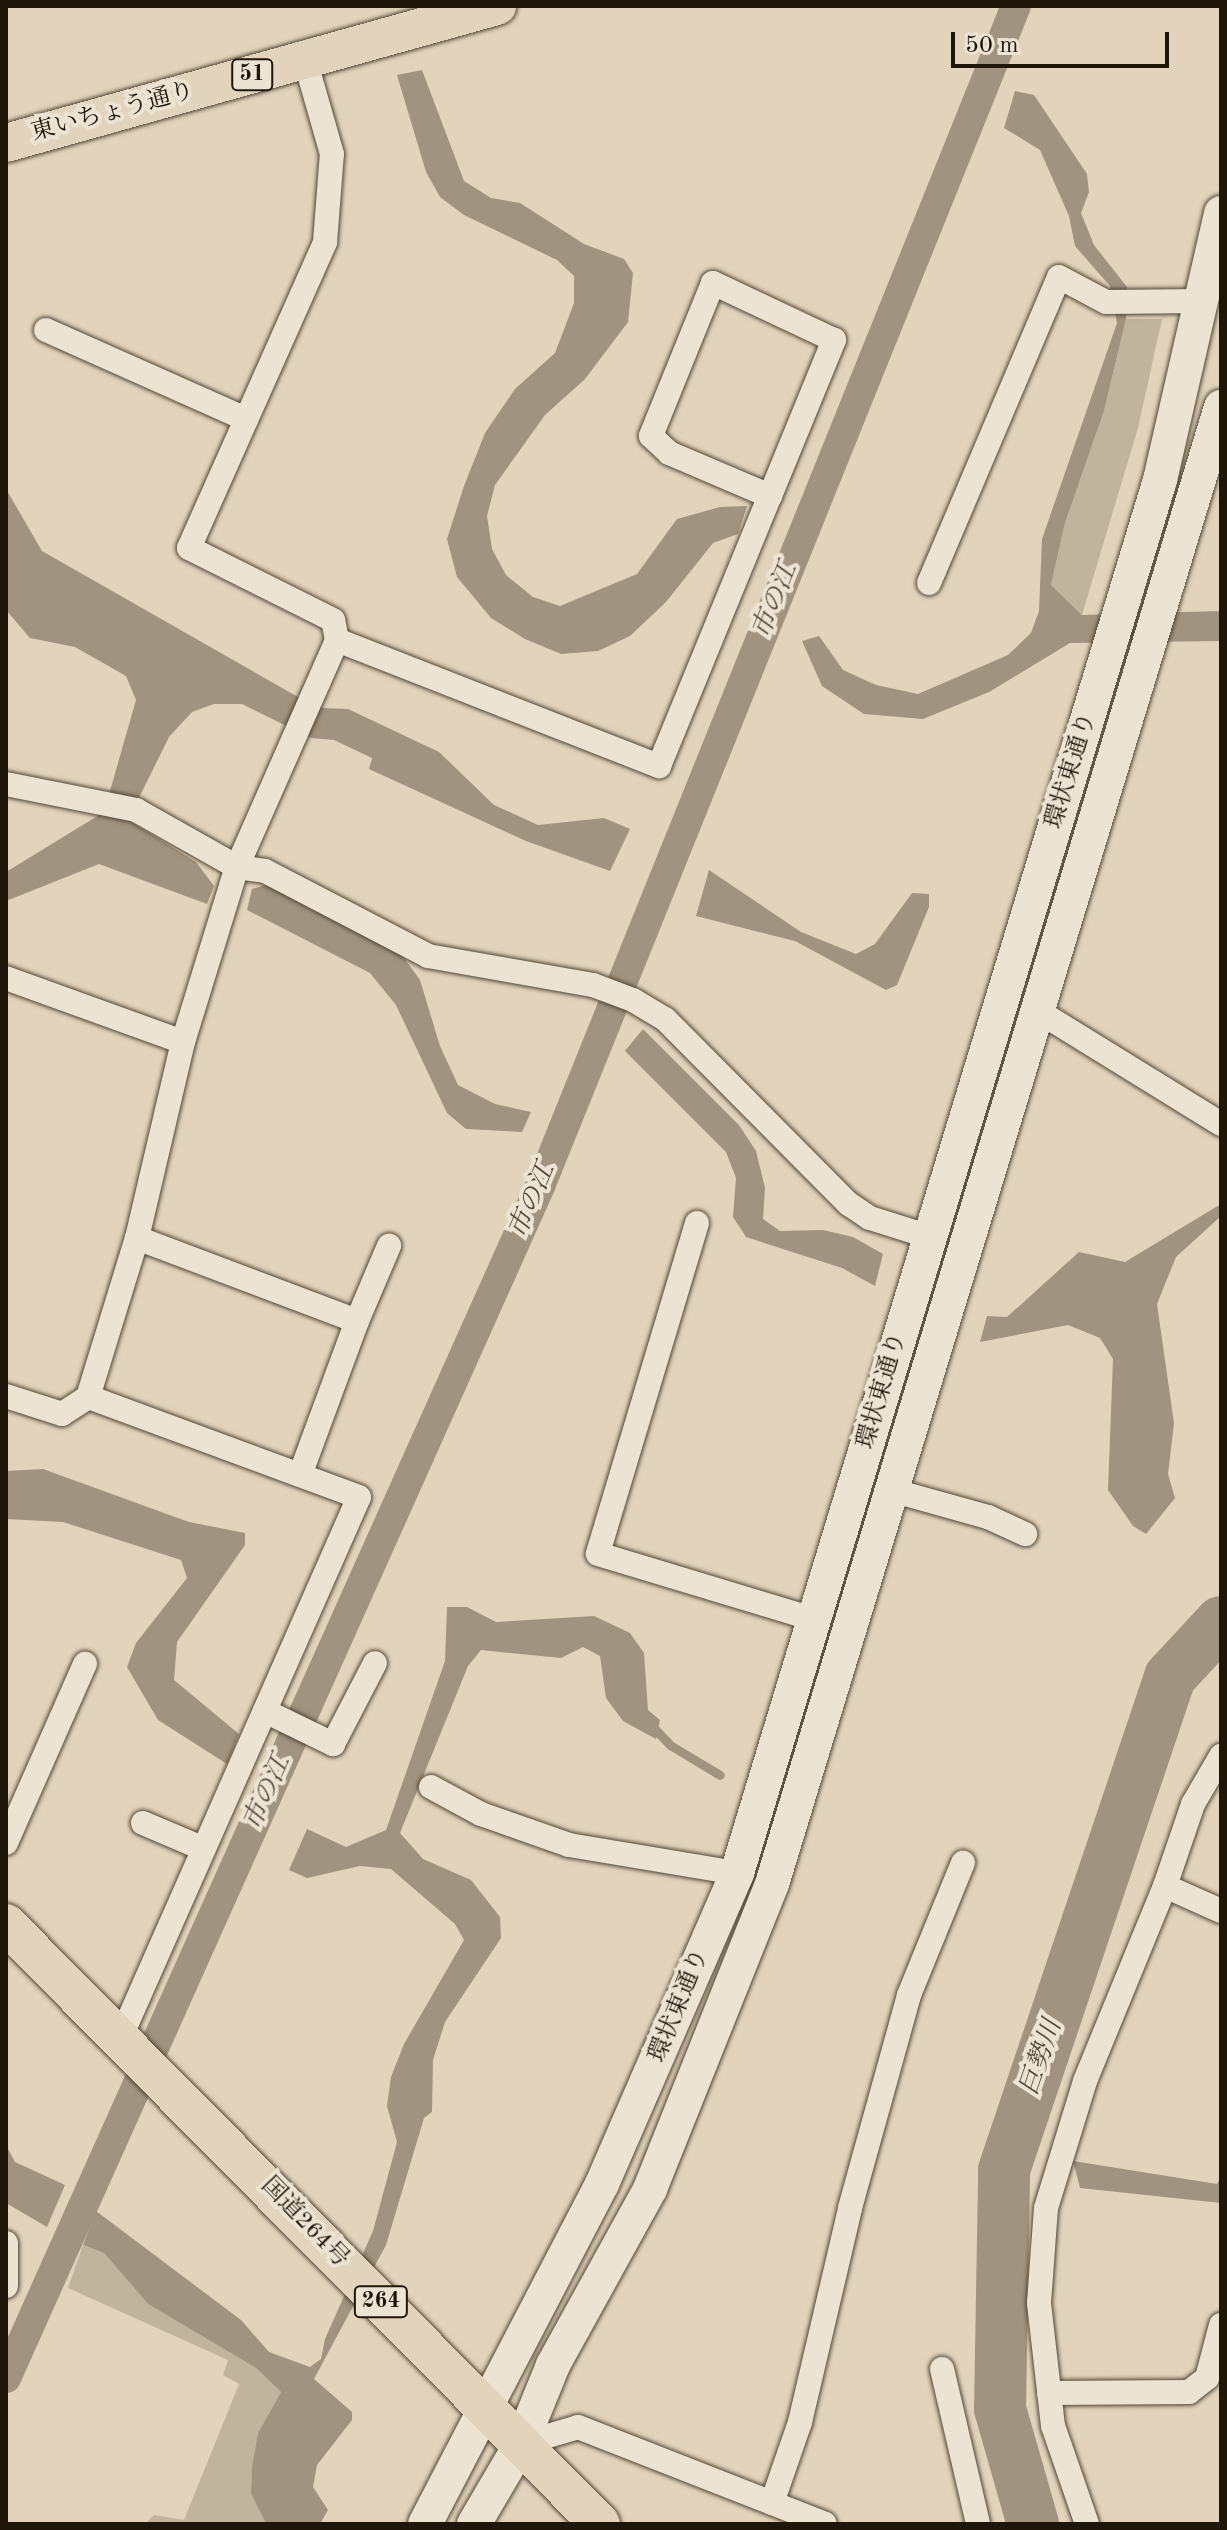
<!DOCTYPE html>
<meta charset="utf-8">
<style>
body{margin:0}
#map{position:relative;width:1227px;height:2530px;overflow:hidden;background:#e2d4bc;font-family:"Old Standard TT","Noto Serif JP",serif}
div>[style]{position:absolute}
.green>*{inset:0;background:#c1b49e}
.water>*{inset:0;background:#a0937f}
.stream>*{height:9px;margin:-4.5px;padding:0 4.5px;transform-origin:4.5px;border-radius:4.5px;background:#a0937f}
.canal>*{height:30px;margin:-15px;padding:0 15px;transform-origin:15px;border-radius:15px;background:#a0937f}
.river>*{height:52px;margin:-26px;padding:0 26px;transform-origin:26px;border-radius:26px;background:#a0937f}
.roads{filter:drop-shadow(0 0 2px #504636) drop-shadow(0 0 2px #504636)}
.minor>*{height:24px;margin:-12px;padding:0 12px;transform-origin:12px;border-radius:12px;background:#ece3d3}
.secondary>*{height:34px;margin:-17px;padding:0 17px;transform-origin:17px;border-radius:17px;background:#ece3d3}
.primary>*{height:38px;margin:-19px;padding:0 19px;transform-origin:19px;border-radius:19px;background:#e2d4bc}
.trunk>*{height:40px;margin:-20px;padding:0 20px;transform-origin:20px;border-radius:20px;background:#e2d4bc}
span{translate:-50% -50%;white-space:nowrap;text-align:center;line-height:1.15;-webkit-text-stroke:8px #ece3d3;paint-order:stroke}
.shield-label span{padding:2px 6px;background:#ece3d3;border:2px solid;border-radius:6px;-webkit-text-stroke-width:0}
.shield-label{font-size:22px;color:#1f160a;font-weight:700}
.street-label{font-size:24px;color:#1f160a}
.water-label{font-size:26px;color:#534839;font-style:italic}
.frame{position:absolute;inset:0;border:8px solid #1f160a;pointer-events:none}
.scale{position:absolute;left:951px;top:32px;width:218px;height:36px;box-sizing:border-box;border:4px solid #1f160a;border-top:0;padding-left:10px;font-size:24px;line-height:28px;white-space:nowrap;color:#1f160a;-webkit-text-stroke:6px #ece3d3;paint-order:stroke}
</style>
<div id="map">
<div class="green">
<div style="clip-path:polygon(1126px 319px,1162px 319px,1138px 428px,1082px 615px,1051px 585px,1065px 523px,1104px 411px)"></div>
<div style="clip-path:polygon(83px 2245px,104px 2253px,148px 2304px,256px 2368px,281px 2392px,258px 2433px,252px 2466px,251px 2494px,266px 2524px,145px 2524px,154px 2515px,184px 2520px,239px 2384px,223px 2375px,228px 2360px,68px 2288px)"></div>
</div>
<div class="water">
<div style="clip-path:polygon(422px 70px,464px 181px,491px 198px,520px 203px,584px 244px,624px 259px,633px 273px,628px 322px,585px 379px,545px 415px,495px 485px,487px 516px,492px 549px,506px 575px,533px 597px,560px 606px,637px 574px,677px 519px,720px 507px,747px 506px,738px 534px,713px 543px,666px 602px,630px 636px,598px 651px,561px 654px,525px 639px,491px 618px,457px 577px,447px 539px,464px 486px,485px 433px,515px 389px,555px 353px,574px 303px,574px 276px,557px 260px,464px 215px,440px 197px,426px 172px,397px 75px)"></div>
<div style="clip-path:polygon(1015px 91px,1034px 95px,1087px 174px,1089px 192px,1081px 213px,1094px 245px,1127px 287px,1126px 319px,1104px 411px,1065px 523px,1051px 585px,1082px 615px,1221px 611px,1221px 641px,1070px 643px,989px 692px,923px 719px,864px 714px,822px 686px,802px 641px,819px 636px,843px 670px,876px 685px,918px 694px,1008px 655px,1031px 633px,1039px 611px,1042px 539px,1117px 323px,1110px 286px,1075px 246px,1069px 216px,1040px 150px,1004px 128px)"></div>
<div style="clip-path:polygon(6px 489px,42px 551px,298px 697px,323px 708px,348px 709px,439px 752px,494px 805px,538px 825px,604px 818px,630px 829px,610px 871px,526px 841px,369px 769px,372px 758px,334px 740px,311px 738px,242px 704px,214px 704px,192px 712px,169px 737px,128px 820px,196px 862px,214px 886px,207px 904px,99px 864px,6px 901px,6px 872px,104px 812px,136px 700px,126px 676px,75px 647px,30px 638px,6px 610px)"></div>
<div style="clip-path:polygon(709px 870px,801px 932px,856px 954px,875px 944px,912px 893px,929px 894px,929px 907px,897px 985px,886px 990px,795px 941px,696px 916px)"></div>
<div style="clip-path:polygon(269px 884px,399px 951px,420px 980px,440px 1046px,458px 1085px,495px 1104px,531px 1112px,522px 1132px,466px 1129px,447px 1113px,396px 1005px,370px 973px,247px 910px,252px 889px)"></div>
<div style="clip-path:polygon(643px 1029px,739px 1125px,756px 1151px,765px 1188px,763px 1219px,780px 1231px,823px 1230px,853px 1237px,883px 1254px,875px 1286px,842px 1268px,746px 1237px,733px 1217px,736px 1178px,726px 1152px,625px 1051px)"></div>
<div style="clip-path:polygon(1221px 1204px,1221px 1216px,1176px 1257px,1157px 1304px,1174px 1423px,1168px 1474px,1175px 1498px,1146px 1534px,1133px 1526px,1108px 1490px,1113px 1359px,1100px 1338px,1068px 1325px,980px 1342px,987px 1316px,1007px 1317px,1079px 1252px,1125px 1262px)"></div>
<div style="clip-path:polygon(43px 1469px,189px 1522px,245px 1533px,245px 1545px,177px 1642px,174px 1680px,239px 1734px,227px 1764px,158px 1720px,127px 1667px,136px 1643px,187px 1578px,181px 1560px,63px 1522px,6px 1519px,6px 1471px)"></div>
<div style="clip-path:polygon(447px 1607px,467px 1607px,496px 1622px,594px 1616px,630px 1633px,644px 1653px,648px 1710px,660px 1720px,656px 1739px,623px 1721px,606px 1698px,600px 1656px,583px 1647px,561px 1658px,481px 1650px,468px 1666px,400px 1833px,423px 1859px,471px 1880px,500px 1917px,501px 1938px,445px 2022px,433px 2060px,432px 2112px,424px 2118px,386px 2245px,314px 2379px,352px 2412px,352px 2420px,317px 2465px,313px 2487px,328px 2510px,320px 2524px,266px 2524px,251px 2494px,252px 2466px,258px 2433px,281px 2392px,256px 2368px,148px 2304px,104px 2253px,83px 2245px,96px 2211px,241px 2320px,269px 2352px,310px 2367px,321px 2359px,325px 2339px,373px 2231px,397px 2142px,387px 2106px,391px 2077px,404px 2044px,464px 1940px,455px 1924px,391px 1869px,360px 1866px,307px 1878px,289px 1870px,307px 1829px,346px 1847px,386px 1830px,445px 1661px)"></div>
<div style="clip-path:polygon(6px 2145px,15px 2162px,65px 2185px,47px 2227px,6px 2203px)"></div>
<div style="clip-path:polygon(1073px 2161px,1217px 2184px,1221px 2176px,1221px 2203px,1080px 2188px)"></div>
</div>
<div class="stream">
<div style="left:649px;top:1723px;width:30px;rotate:46deg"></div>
<div style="left:670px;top:1745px;width:58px;rotate:31deg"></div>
</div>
<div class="canal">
<div style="left:6px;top:2378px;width:1308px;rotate:-65.86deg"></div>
<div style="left:541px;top:1184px;width:1270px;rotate:-68.04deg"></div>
</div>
<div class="river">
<div style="left:1033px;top:2524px;width:120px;rotate:-106deg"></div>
<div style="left:1000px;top:2409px;width:239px;rotate:-89deg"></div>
<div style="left:1004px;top:2170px;width:520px;rotate:-71.39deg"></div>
<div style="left:1170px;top:1677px;width:75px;rotate:-47.2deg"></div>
</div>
<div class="roads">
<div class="minor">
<div style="left:46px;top:330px;width:219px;rotate:24deg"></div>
<div style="left:929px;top:583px;width:332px;rotate:-67deg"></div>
<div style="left:1059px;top:277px;width:53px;rotate:28deg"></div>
<div style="left:1106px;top:302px;width:95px;rotate:-0.6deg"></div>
<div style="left:337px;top:640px;width:346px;rotate:21.4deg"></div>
<div style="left:659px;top:766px;width:292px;rotate:-67.7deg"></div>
<div style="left:770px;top:496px;width:169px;rotate:-67.7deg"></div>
<div style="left:834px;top:340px;width:134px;rotate:-154.8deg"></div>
<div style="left:713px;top:283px;width:165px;rotate:112.1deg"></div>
<div style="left:651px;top:436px;width:25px;rotate:43deg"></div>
<div style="left:669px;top:453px;width:110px;rotate:23.1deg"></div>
<div style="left:6px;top:784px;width:133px;rotate:11.3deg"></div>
<div style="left:136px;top:810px;width:116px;rotate:29.4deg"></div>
<div style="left:237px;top:867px;width:28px;rotate:8deg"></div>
<div style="left:265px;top:871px;width:184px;rotate:27.5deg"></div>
<div style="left:428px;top:956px;width:168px;rotate:10deg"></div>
<div style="left:593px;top:985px;width:43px;rotate:20.6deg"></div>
<div style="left:633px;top:1000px;width:37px;rotate:31deg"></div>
<div style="left:665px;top:1019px;width:261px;rotate:45.2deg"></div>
<div style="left:849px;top:1204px;width:25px;rotate:34deg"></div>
<div style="left:870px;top:1218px;width:60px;rotate:17.5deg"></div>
<div style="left:6px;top:978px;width:188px;rotate:19.9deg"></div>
<div style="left:1038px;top:1011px;width:215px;rotate:31.7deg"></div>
<div style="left:697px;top:1223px;width:345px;rotate:106.7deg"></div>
<div style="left:598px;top:1554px;width:228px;rotate:16.8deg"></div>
<div style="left:137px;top:1238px;width:235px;rotate:20.7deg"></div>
<div style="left:357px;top:1321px;width:164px;rotate:110.3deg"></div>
<div style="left:357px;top:1321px;width:82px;rotate:-66.9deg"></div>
<div style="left:6px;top:1396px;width:59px;rotate:17.8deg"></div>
<div style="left:62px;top:1414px;width:31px;rotate:-33deg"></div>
<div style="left:891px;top:1490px;width:101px;rotate:15.6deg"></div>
<div style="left:988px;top:1517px;width:41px;rotate:24.7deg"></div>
<div style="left:265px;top:1711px;width:76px;rotate:25.9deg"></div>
<div style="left:333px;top:1744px;width:91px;rotate:-62.6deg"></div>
<div style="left:431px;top:1787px;width:57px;rotate:28.4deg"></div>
<div style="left:481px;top:1814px;width:93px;rotate:19.4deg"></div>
<div style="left:569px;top:1845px;width:170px;rotate:9.5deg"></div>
<div style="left:143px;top:1823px;width:66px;rotate:23.1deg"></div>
<div style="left:6px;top:1843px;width:196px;rotate:-66.2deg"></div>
<div style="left:1165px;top:1886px;width:61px;rotate:24.1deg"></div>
<div style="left:120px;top:2039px;width:592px;rotate:-66.2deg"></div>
<div style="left:359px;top:1497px;width:289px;rotate:-159.7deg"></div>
<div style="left:88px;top:1397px;width:166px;rotate:-72.9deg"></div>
<div style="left:137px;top:1238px;width:201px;rotate:-76.8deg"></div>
<div style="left:183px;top:1042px;width:183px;rotate:-72.9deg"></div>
<div style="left:237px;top:867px;width:248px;rotate:-66.2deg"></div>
<div style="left:337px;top:640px;width:20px;rotate:-101deg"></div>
<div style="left:333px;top:620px;width:161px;rotate:-153.4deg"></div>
<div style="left:189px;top:548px;width:335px;rotate:-66deg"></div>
<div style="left:325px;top:242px;width:88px;rotate:-85.5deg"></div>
<div style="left:332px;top:154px;width:98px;rotate:-106deg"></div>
<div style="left:6px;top:2243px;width:43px;rotate:90deg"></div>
<div style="left:942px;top:2369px;width:159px;rotate:76.9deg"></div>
<div style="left:1049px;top:2393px;width:140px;rotate:-0.4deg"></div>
<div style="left:1189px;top:2392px;width:23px;rotate:-38deg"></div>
<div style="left:1207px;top:2378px;width:55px;rotate:-75.2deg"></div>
<div style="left:521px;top:2444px;width:59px;rotate:-16.6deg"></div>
<div style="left:578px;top:2427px;width:265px;rotate:21.4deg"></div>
<div style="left:772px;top:2503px;width:86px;rotate:-70.9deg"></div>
<div style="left:800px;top:2422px;width:220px;rotate:-76.8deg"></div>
<div style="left:850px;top:2208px;width:221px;rotate:-74.5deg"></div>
<div style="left:909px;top:1995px;width:143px;rotate:-67.8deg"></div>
<div style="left:1087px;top:2524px;width:104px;rotate:-109.1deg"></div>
<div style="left:1053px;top:2426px;width:124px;rotate:-96.5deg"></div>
<div style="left:1039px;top:2303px;width:95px;rotate:-85.8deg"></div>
<div style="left:1046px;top:2208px;width:133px;rotate:-72.9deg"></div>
<div style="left:1085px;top:2081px;width:211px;rotate:-67.7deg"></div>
<div style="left:1165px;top:1886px;width:87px;rotate:-71.1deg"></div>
<div style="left:1193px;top:1804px;width:56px;rotate:-59.7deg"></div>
</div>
<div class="secondary">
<div style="left:425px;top:2524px;width:383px;rotate:-62.5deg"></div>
<div style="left:602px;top:2184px;width:339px;rotate:-66.5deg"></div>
<div style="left:737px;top:1873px;width:1456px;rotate:-73.11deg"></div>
<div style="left:1160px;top:480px;width:274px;rotate:-77.1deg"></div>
<div style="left:474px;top:2524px;width:93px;rotate:-59.6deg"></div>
<div style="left:521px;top:2444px;width:85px;rotate:-67.9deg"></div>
<div style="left:553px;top:2365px;width:201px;rotate:-61.1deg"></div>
<div style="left:650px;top:2189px;width:328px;rotate:-68.2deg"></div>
<div style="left:772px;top:1884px;width:1544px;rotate:-73.09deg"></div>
</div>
<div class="primary">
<div style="left:6px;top:143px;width:510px;rotate:-15.59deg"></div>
</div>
<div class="trunk">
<div style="left:6px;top:1924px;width:844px;rotate:45.29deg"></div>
</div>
</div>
<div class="shield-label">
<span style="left:252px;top:75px">51</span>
<span style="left:381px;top:2302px">264</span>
</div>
<div class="street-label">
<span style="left:113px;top:113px;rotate:-15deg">東いちょう通り</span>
<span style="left:1072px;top:771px;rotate:-73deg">環状東通り</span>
<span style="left:883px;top:1391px;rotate:-74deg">環状東通り</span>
<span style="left:680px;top:2006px;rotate:-68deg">環状東通り</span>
<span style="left:304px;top:2223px;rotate:46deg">国道264号</span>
</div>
<div class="water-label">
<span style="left:776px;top:601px;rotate:-68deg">市の江</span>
<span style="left:533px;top:1201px;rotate:-67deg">市の江</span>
<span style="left:268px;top:1793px;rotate:-66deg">市の江</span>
<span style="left:1042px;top:2058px;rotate:-71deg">巨勢川</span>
</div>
<div class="frame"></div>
<div class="scale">50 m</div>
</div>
